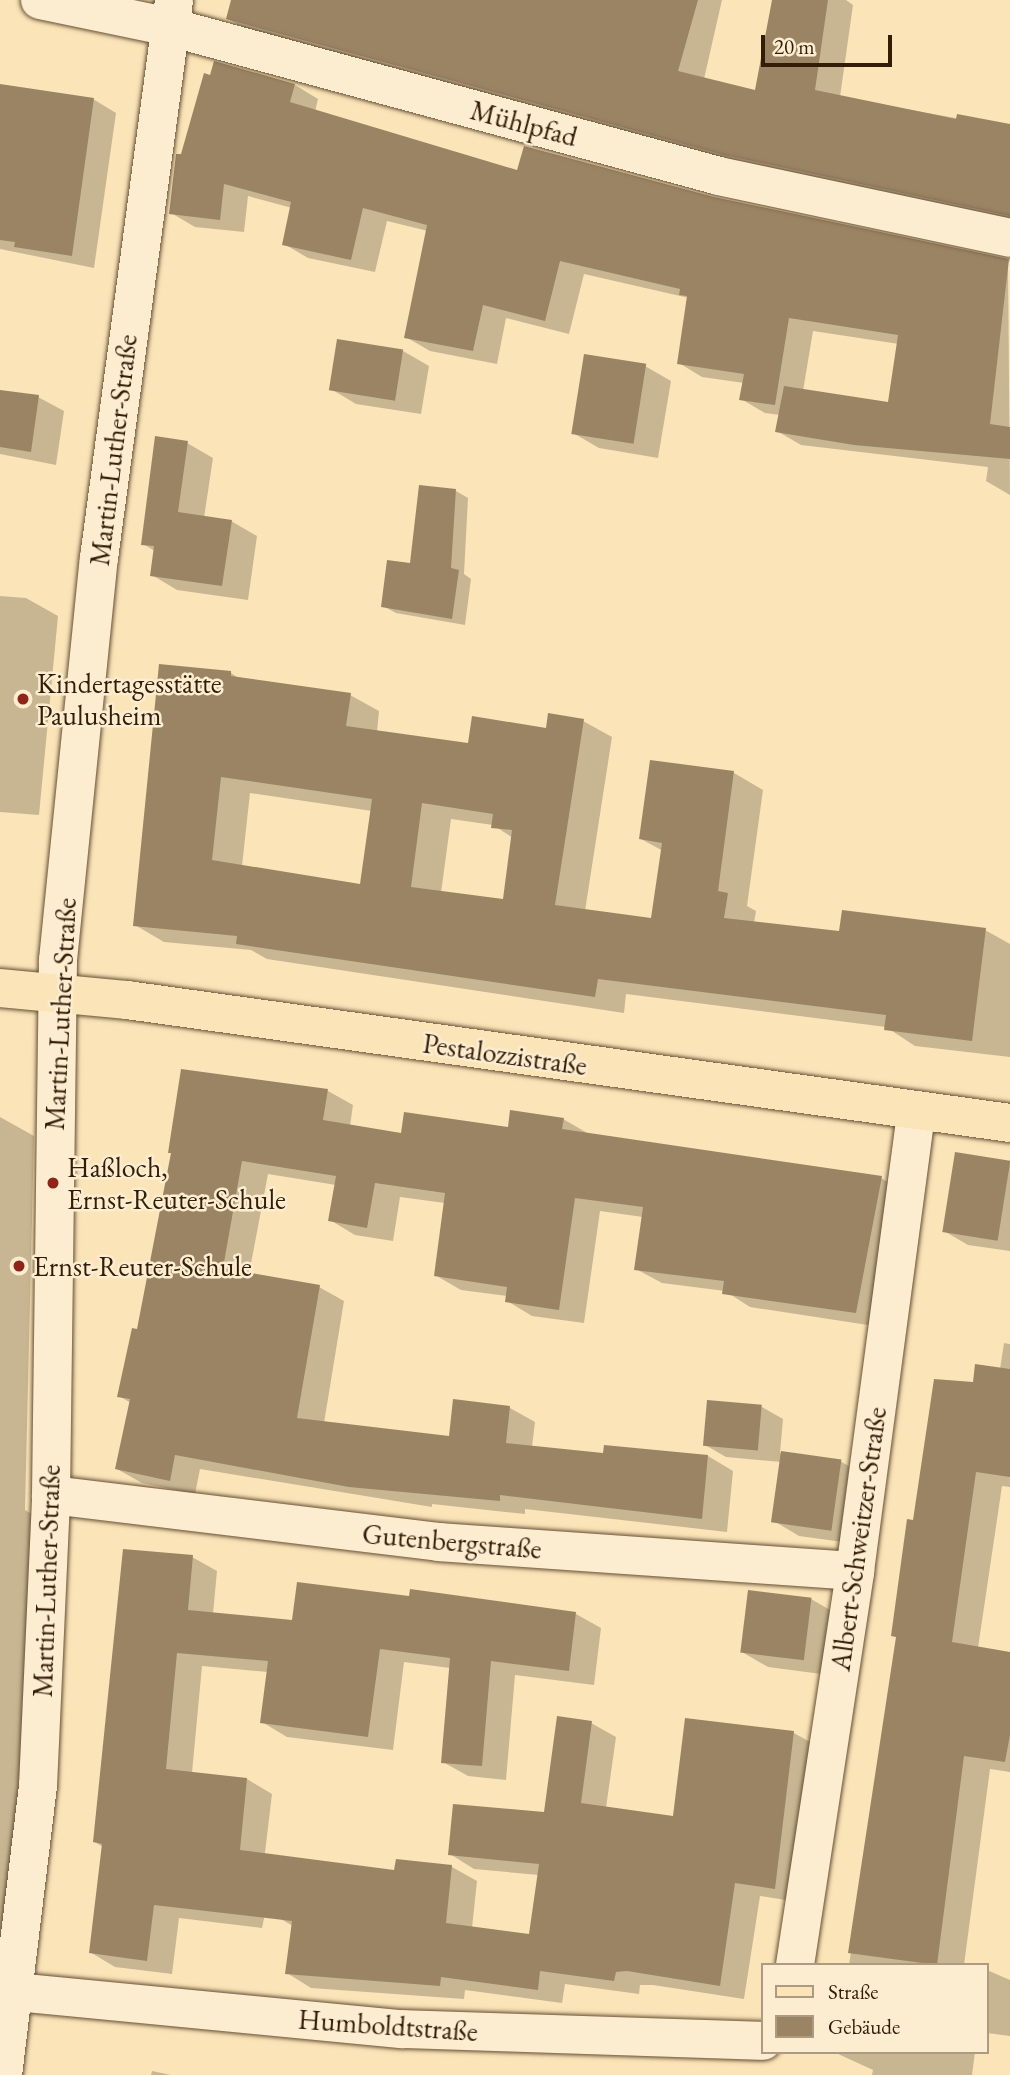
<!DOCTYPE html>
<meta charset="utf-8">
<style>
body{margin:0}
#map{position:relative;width:1010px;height:2075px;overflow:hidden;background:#fbe4b8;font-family:"EB Garamond",serif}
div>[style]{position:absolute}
.shadow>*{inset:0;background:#0003}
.building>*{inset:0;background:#9b8464;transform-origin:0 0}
.roads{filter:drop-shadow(0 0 2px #654f34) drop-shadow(0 0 2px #654f34)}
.minor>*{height:38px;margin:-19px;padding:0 19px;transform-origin:19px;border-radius:19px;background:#fcedd1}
.major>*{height:38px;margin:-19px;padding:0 19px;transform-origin:19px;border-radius:19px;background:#fbe4b8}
.dots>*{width:19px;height:19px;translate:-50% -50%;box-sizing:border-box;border:4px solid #fcedd1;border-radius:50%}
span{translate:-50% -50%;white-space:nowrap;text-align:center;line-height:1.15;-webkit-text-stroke:5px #fcedd1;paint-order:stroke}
.street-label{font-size:28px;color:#331d08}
.poi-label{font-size:28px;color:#331d08}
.left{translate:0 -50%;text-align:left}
.legend{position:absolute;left:761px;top:1963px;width:228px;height:91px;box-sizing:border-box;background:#fcedd1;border:2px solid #ac9a81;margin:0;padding:9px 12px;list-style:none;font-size:21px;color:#331d08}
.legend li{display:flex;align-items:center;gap:14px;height:35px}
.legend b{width:35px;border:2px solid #ac9a81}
.scale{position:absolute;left:761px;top:35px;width:131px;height:32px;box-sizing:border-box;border:4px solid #331d08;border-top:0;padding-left:9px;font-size:21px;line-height:24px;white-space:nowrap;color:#331d08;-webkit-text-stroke:5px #fcedd1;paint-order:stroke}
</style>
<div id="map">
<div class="shadow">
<div style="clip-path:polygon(233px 0,722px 0,704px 79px,757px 92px,774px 0,846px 0,853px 5px,840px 97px,1010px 128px,1010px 223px,750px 168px,251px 32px,228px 19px)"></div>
<div style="clip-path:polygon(evenodd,295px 85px,318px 99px,315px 112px,518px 172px,714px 199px,1008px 261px,1010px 495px,986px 481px,988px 467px,801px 445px,777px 431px,780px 415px,765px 413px,741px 399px,744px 383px,702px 377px,679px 363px,689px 298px,584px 274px,569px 334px,506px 318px,497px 364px,430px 351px,406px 337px,428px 231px,387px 221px,375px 272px,308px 258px,284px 244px,292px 208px,248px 196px,244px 232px,195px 227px,171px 213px,182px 156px,295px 85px,813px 331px,899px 344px,890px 404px,803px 391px,813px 331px)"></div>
<div style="clip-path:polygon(0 86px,93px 99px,116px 113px,94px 268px,0 249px)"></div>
<div style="clip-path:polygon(338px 341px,403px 351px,429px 366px,421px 414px,356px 404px,331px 389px)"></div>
<div style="clip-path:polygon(645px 366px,671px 381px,658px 458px,599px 448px,573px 433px)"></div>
<div style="clip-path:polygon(0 392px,38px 397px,64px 411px,56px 465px,0 454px)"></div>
<div style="clip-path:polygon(187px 443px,213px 458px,204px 518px,231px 521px,257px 536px,248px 600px,177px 590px,152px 575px,155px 551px,143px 544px)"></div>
<div style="clip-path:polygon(456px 491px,468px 498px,464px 574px,471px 579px,465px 625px,396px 613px,383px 606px)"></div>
<div style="clip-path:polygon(0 596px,26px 598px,58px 616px,39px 815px,0 812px)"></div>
<div style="clip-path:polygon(evenodd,231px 673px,240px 679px,350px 695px,379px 711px,377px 732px,470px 745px,583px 721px,612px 737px,585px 911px,652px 920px,663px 851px,641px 839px,734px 773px,763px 790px,747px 906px,756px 911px,754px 923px,841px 933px,985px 930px,1010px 944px,1010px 1057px,915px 1046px,886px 1027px,626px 994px,624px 1013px,267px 959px,251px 950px,164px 942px,135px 925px,231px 673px,250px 793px,372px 811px,362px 886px,242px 866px,250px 793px,231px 673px,451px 819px,493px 825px,513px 838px,504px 901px,441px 893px,451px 819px)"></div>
<div style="clip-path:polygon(183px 1071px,328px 1091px,353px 1105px,350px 1126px,402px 1135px,509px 1129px,563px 1119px,589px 1134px,881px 1178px,906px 1193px,881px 1327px,750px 1307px,725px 1291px,662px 1283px,636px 1269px,643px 1217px,600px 1211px,584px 1323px,532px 1316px,507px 1301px,507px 1296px,461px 1290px,435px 1275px,445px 1203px,400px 1197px,393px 1241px,355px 1235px,330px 1220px,336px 1185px,268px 1174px,249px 1274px,319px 1287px,344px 1301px,324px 1423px,450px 1438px,455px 1401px,510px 1408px,535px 1422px,532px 1447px,605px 1455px,708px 1456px,733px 1471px,727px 1532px,525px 1509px,525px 1514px,432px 1504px,432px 1507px,200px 1469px,195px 1494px,142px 1483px,117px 1469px,131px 1403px,119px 1396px,138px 1331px,173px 1154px)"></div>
<div style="clip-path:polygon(0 1117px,34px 1136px,25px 1510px,49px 1524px,0 2000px)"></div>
<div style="clip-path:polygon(956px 1154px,1010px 1163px,1010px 1251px,968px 1245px,944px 1231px)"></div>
<div style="clip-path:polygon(1004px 1343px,1010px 1344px,1010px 1487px,1002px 1486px,978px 1648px,1010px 1654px,1010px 1772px,990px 1769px,964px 1965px,849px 1965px,915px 1522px,975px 1384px,1000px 1369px)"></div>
<div style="clip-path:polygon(762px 1407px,783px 1419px,780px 1453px,840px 1461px,866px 1476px,857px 1544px,799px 1536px,774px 1521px,781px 1462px,726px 1457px,705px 1445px)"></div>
<div style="clip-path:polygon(192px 1557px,217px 1571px,213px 1614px,293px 1622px,411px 1598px,576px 1614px,601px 1628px,594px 1685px,515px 1675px,506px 1780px,468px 1776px,443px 1762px,450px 1668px,404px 1662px,393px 1750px,287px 1737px,262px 1722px,268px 1672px,202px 1666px,192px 1773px,247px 1779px,272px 1794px,264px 1861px,275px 1867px,262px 1928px,179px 1918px,172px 1974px,115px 1967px,90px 1952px,103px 1847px,95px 1842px)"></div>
<div style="clip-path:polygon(811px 1599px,837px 1614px,829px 1675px,768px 1667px,742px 1652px)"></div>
<div style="clip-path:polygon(686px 1720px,794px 1733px,819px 1747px,799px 1902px,760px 1896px,744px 1999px,653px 1985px,640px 1985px,639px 1994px,565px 1984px,562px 2003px,465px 1990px,464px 1999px,311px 1988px,287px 1973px,293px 1926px,279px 1918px,396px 1872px,397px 1861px,452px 1867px,477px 1881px,472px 1928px,530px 1936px,539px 1875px,474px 1869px,450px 1854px,545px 1814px,591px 1723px,616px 1737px,606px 1808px,675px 1818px)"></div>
<div style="clip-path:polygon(987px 1970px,1010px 1980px,1010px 2036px,987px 2033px)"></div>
<div style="clip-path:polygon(975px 2052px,972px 2075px,872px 2075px,873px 2070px,836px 2053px)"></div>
<div style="clip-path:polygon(152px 2071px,171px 2075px,151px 2075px)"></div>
</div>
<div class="building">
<div style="clip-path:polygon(231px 0,698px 0,678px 71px,755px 90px,772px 0,828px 0,815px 90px,956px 119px,957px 114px,1010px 124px,1010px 216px,724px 155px,226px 19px)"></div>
<div style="clip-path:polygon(214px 61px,295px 84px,290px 102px,517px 170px,524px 146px,714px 197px,1009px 259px,990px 424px,1010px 427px,1010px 459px,854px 445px,775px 432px,784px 386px,888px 402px,898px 335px,789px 318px,775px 405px,739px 400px,744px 374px,677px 364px,687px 296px,679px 295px,680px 289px,560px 261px,545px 321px,483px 305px,473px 351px,404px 338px,427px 225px,363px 208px,351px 260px,282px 245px,291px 202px,224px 184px,220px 220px,169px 214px,176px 154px,181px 154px,204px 73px,210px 75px)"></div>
<div style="clip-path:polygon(0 84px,94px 98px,72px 256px,14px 247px,15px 242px,0 240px)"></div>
<div style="left:337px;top:339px;width:67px;height:52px;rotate:9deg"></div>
<div style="left:584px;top:354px;width:63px;height:81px;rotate:9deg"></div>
<div style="clip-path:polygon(0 390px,39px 395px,31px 452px,0 447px)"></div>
<div style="clip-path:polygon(155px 436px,188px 441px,178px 512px,232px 520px,222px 586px,150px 576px,154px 546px,141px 545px)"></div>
<div style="clip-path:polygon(419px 485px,456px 489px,451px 568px,459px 570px,452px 619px,381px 607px,387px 560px,410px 563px)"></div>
<div style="clip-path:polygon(evenodd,159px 664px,231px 671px,231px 676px,351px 693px,346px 726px,468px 743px,472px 716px,546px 728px,548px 713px,584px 719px,555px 905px,651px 918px,662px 843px,639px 839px,650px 760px,734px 771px,718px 891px,728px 893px,724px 918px,839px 931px,842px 910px,986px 928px,972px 1041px,884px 1030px,886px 1015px,598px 979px,595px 997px,236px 944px,237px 936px,133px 926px,159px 664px,221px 777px,372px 799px,360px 884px,212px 860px,221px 777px,159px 664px,422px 803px,493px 814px,491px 828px,512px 830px,503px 899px,411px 887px,422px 803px)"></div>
<div style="clip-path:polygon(181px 1069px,328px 1089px,323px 1120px,401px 1133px,404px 1112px,508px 1127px,510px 1110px,564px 1118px,562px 1129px,882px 1176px,856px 1313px,722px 1294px,724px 1281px,634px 1270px,643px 1207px,575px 1198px,559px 1310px,505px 1302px,507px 1287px,434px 1276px,445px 1193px,375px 1183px,367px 1228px,328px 1221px,336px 1176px,242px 1161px,223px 1268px,320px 1285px,297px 1418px,449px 1436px,453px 1399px,510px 1406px,506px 1443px,603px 1453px,604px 1445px,708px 1455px,702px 1519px,500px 1495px,500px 1501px,349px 1487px,175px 1455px,170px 1481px,115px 1469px,130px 1399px,117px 1397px,132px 1328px,137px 1329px,171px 1153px,168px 1153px)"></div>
<div style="left:955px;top:1152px;width:56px;height:81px;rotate:9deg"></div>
<div style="clip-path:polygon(975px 1364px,1010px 1369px,1010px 1477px,976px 1472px,952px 1642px,1010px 1652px,1010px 1735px,1005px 1762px,964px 1756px,937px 1965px,848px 1953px,896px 1637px,891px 1636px,907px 1519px,913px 1520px,934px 1379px,973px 1382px)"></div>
<div style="left:707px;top:1400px;width:55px;height:46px;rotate:5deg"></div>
<div style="left:781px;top:1451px;width:61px;height:72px;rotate:8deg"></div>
<div style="clip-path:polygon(123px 1549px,193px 1555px,188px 1610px,292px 1620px,297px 1582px,409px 1596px,410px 1589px,576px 1612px,569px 1671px,491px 1661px,482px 1766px,441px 1763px,450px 1658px,380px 1649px,368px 1737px,260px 1723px,268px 1661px,177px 1653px,166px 1769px,247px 1778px,240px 1850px,394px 1870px,396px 1859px,452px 1865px,446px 1923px,529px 1934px,539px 1864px,448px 1855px,453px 1804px,544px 1812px,557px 1716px,592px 1721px,581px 1803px,673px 1816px,685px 1718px,794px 1731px,775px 1889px,735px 1883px,720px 1986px,627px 1971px,616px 1972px,614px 1981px,540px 1971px,538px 1990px,441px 1977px,440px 1986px,285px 1974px,292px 1921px,154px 1905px,147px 1961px,89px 1953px,102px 1844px,93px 1842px)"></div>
<div style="left:748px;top:1590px;width:64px;height:63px;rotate:7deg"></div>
</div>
<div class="roads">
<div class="minor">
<div style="left:40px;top:0;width:133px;rotate:11.7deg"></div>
<div style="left:170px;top:27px;width:569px;rotate:15.18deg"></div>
<div style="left:719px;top:176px;width:298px;rotate:12deg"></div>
<div style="left:51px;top:1495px;width:391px;rotate:6.9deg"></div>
<div style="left:439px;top:1542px;width:417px;rotate:4deg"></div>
<div style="left:795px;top:1965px;width:399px;rotate:-81.3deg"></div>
<div style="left:855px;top:1571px;width:462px;rotate:-82.4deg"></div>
<div style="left:15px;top:1992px;width:389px;rotate:5.5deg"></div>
<div style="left:402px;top:2029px;width:361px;rotate:1.9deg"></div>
<div style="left:3px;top:2075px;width:291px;rotate:-83.1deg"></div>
<div style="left:38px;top:1786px;width:291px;rotate:-87.4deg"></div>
<div style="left:51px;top:1495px;width:535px;rotate:-89.25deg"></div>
<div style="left:58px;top:960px;width:404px;rotate:-84.2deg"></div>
<div style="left:99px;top:558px;width:563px;rotate:-82.34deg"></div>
</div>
<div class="major">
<div style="left:0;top:988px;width:128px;rotate:5.4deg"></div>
<div style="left:127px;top:1000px;width:892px;rotate:7.93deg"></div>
</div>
</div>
<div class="dots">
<div style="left:23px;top:699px;background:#8f2418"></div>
<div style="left:53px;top:1183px;background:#8f2418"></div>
<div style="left:19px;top:1266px;background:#8f2418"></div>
</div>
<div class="street-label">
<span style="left:524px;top:123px;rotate:15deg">Mühlpfad</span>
<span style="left:113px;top:450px;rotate:-83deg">Martin-Luther-Straße</span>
<span style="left:60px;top:1014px;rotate:-87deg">Martin-Luther-Straße</span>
<span style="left:505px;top:1054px;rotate:8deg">Pestalozzistraße</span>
<span style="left:858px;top:1539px;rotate:-82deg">Albert-Schweitzer-Straße</span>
<span style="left:452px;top:1541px;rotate:5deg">Gutenbergstraße</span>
<span style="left:46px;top:1581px;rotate:-88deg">Martin-Luther-Straße</span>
<span style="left:388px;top:2025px;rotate:4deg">Humboldtstraße</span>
</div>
<div class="poi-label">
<span class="left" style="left:37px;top:699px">Kindertagesstätte<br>Paulusheim</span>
<span class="left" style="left:67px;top:1183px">Haßloch,<br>Ernst-Reuter-Schule</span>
<span class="left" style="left:33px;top:1266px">Ernst-Reuter-Schule</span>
</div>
<ul class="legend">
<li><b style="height:9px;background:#fbe4b8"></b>Straße</li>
<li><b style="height:19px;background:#9b8464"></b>Gebäude</li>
</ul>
<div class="scale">20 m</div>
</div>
